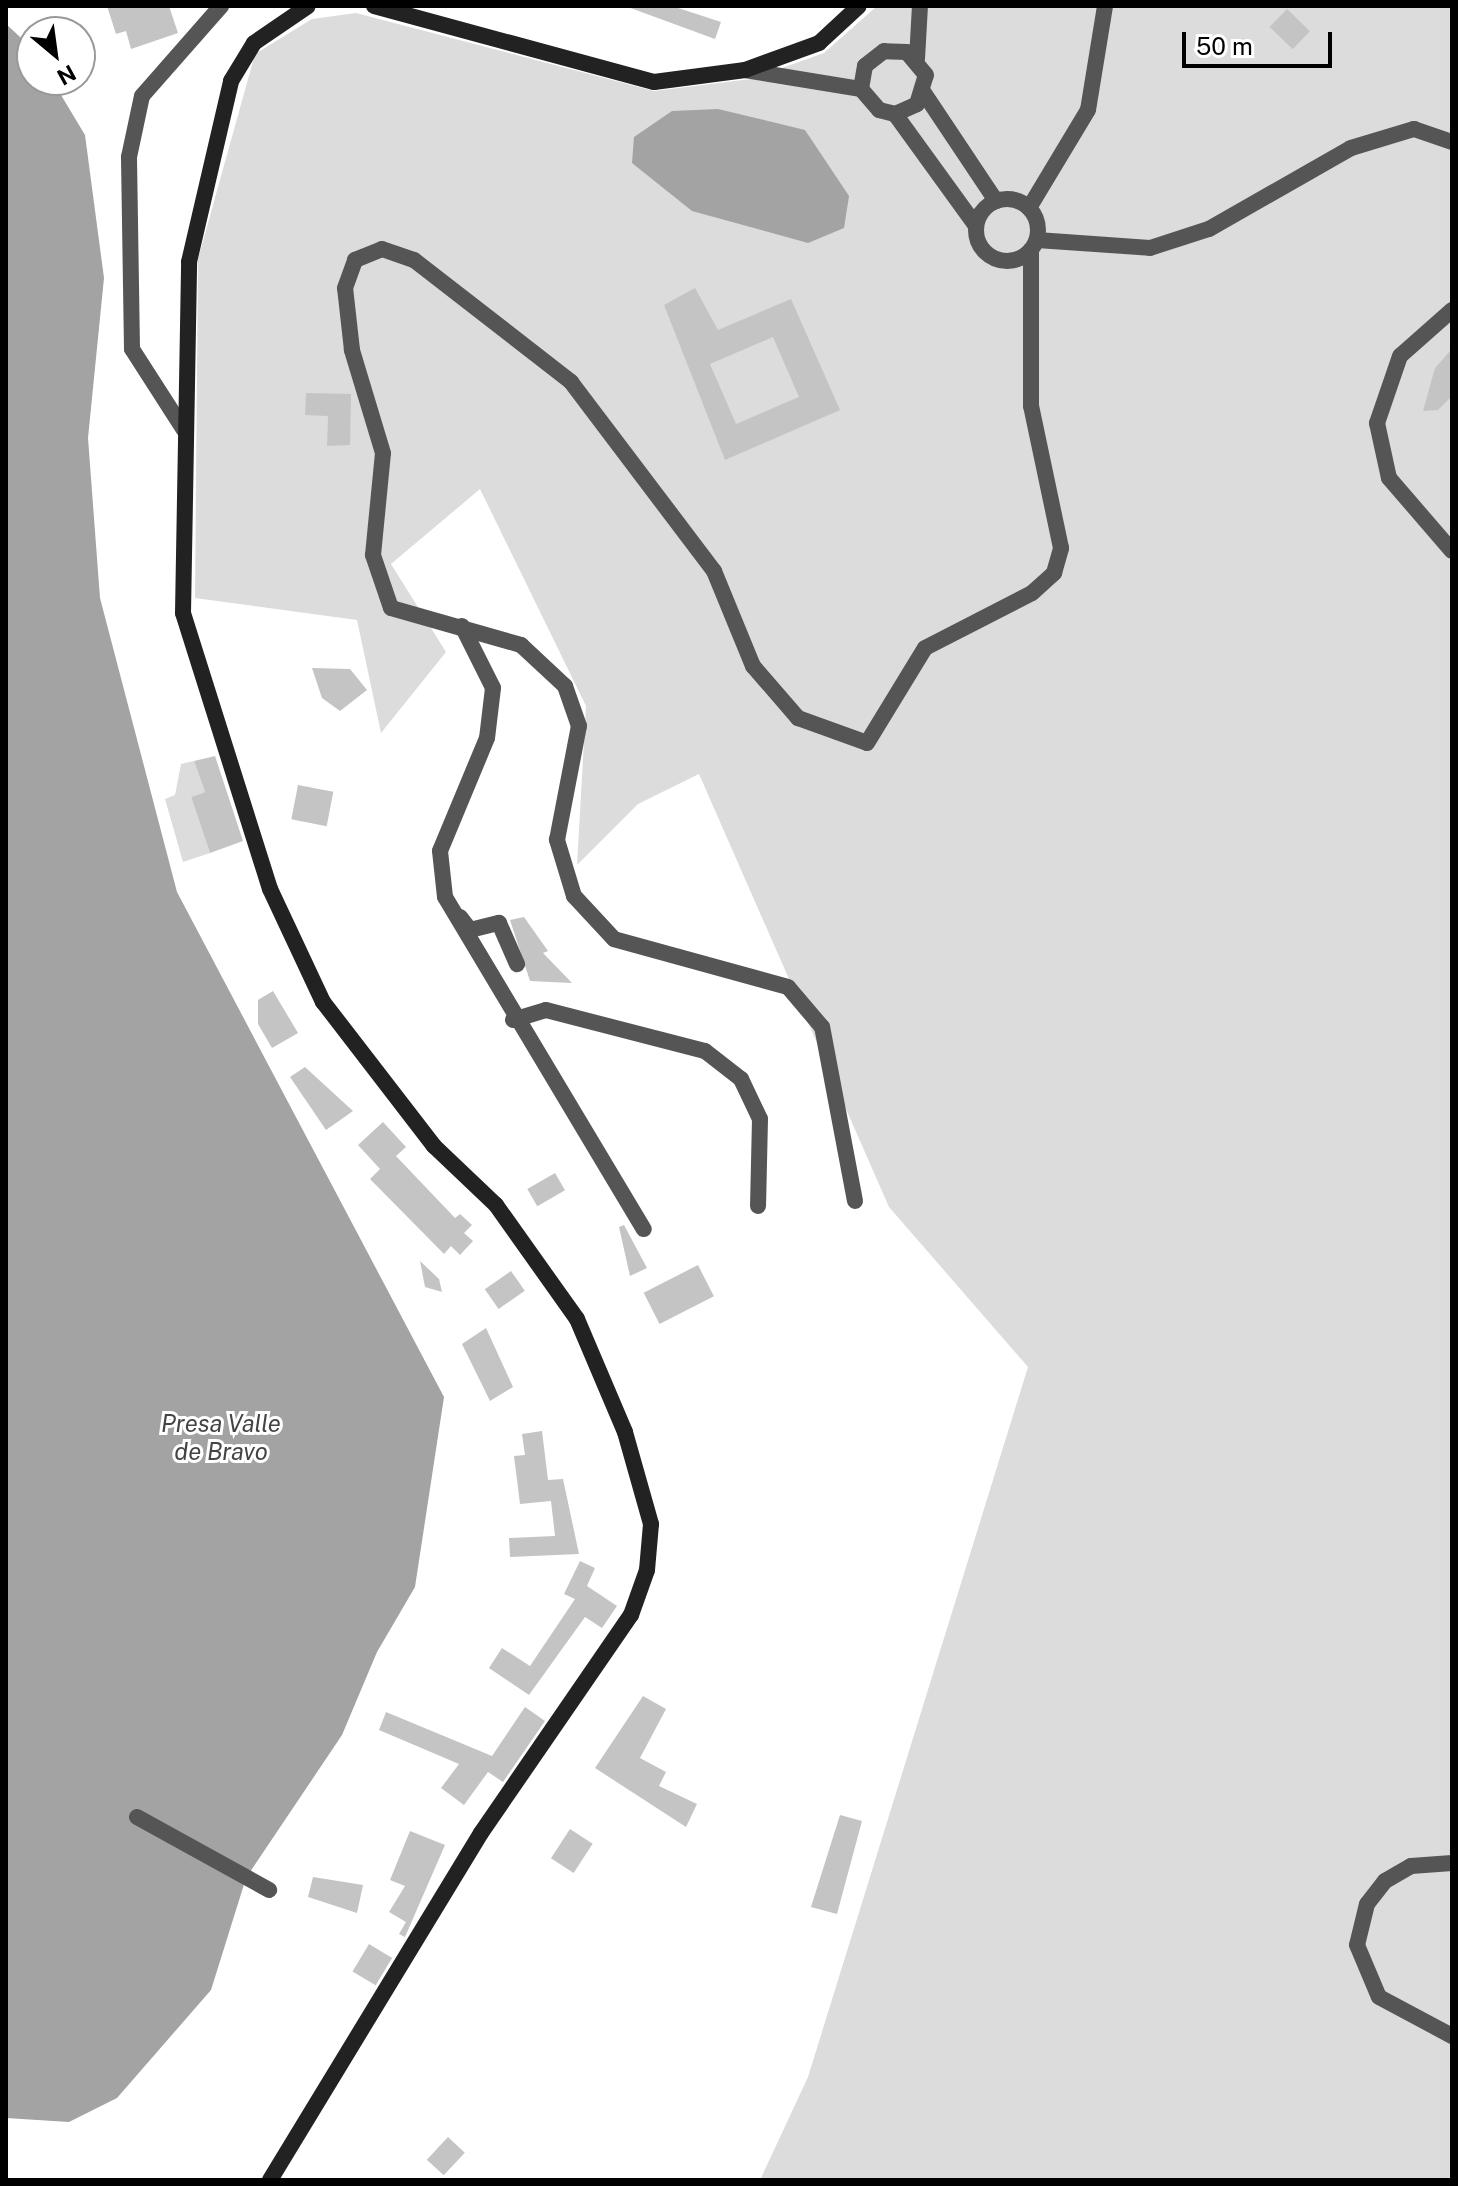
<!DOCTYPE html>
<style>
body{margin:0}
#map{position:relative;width:1458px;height:2186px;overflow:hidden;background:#fff;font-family:"Public Sans",sans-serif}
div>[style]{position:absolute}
.green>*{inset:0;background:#dcdcdc}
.water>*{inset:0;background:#a3a3a3}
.building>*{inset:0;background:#c4c4c4;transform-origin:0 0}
.street>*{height:16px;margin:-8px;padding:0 8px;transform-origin:8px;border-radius:8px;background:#555}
.street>.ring{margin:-8px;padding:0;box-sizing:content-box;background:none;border:16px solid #555;border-radius:50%}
.secondary>*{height:16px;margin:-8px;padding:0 8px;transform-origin:8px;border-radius:8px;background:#222}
span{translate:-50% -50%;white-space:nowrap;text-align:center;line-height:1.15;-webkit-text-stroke:6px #fff;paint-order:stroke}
.water-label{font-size:24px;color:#444;font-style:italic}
.frame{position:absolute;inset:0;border:8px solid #000;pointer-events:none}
.north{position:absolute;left:16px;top:16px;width:80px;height:80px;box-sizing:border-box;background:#fff;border:2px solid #999;border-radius:50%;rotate:151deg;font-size:22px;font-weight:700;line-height:32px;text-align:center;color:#000}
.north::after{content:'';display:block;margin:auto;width:28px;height:36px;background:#000;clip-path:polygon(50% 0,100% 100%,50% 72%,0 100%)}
.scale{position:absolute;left:1182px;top:32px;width:150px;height:36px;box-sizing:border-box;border:4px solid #000;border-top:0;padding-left:10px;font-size:24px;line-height:28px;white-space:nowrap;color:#000;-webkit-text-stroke:6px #fff;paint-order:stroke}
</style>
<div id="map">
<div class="green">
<div style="clip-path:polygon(877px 6px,1452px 6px,1452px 2180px,760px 2180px,808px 2077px,1028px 1367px,889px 1207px,699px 774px,638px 804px,577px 865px,586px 706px,480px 489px,391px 564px,446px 652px,381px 733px,357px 620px,195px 598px,198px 259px,255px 54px,312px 19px,356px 13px,654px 91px,751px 79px,824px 53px)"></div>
<div style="clip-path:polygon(194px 761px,205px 792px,191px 797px,210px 853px,183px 862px,165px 799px,175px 795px,181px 764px)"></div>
</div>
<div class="water">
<div style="clip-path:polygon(6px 24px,32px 48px,32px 80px,52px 80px,85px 135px,104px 278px,88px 438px,100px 598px,177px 892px,444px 1397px,415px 1587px,377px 1652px,342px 1735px,246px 1878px,211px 1990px,117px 2098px,69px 2122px,6px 2118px)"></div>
<div style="clip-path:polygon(718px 109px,805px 130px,849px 196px,844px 228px,808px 243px,692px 211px,632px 163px,634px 137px,672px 111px)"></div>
</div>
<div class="building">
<div style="clip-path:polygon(107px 6px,169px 6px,178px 33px,131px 49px,126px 31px,116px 34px)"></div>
<div style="clip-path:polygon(625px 6px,672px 6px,721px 22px,715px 39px)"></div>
<div style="left:1287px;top:9px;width:32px;height:25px;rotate:44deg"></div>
<div style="clip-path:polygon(evenodd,695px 288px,718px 330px,791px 299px,840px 410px,725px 460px,664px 305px,695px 288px,773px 337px,799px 397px,736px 424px,710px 364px,773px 337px)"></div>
<div style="clip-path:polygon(1452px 349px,1452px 396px,1438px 410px,1423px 411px,1435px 368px)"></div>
<div style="clip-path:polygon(306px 393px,351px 394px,350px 445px,327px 446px,328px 416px,305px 415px)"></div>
<div style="clip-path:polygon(312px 668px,350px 669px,367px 690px,340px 711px,322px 698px)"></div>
<div style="clip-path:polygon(215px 756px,243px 841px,210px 853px,191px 797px,205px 792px,194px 761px)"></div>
<div style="left:298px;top:785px;width:36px;height:35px;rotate:11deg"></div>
<div style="clip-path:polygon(524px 917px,548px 951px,543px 953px,572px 983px,530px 981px,510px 920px)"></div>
<div style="clip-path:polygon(273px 991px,298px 1033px,272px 1048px,258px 1024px,258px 1000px)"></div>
<div style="clip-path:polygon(305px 1067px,353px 1111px,326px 1130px,290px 1077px)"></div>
<div style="clip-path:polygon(383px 1122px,406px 1147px,396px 1156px,455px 1218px,460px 1214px,472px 1225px,464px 1233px,473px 1241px,460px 1255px,451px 1246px,444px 1254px,370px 1179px,380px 1169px,358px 1145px)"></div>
<div style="left:555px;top:1173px;width:20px;height:32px;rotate:60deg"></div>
<div style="clip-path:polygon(624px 1225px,647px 1268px,630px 1276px,619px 1227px)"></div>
<div style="clip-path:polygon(420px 1261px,439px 1279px,442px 1292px,425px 1287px)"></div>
<div style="left:698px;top:1265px;width:35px;height:61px;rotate:63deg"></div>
<div style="left:511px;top:1271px;width:24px;height:32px;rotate:55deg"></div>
<div style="clip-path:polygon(486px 1328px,513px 1387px,490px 1401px,462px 1344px)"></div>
<div style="clip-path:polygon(542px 1431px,548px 1480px,563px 1479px,579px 1554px,510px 1557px,509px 1538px,555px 1536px,551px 1501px,520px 1504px,514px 1456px,525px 1455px,522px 1434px)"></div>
<div style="clip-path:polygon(580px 1561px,595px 1568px,587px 1586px,617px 1606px,602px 1628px,585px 1617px,529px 1695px,489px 1668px,502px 1648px,530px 1666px,575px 1599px,564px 1594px)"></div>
<div style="clip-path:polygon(643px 1696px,666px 1709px,640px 1758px,666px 1772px,659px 1786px,697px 1804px,686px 1827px,595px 1768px)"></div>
<div style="clip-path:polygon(525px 1707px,545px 1721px,503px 1782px,488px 1772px,464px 1805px,441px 1788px,459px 1764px,379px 1730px,386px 1712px,492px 1756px)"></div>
<div style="clip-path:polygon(840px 1815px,862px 1821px,837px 1914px,811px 1907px)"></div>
<div style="left:570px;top:1829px;width:27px;height:35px;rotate:33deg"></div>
<div style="clip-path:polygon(410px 1831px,445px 1845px,405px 1937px,399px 1934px,406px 1922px,389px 1912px,405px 1886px,390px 1880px)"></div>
<div style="clip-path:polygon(313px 1877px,363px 1885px,357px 1913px,308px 1897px)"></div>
<div style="left:369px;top:1944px;width:27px;height:32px;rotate:31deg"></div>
<div style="left:448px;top:2137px;width:23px;height:31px;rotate:43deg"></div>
</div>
<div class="street">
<div style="left:917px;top:59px;width:53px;rotate:-86.8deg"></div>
<div style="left:745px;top:70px;width:118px;rotate:9.3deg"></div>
<div style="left:861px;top:89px;width:28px;rotate:49deg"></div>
<div style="left:879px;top:110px;width:16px;rotate:14deg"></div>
<div style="left:895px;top:114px;width:24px;rotate:-24deg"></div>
<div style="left:917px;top:104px;width:30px;rotate:-73deg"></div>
<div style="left:926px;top:75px;width:30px;rotate:-130deg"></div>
<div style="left:907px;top:52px;width:23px;rotate:-178deg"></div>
<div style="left:884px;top:51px;width:24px;rotate:142deg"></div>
<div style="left:865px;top:66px;width:23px;rotate:100deg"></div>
<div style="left:924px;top:93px;width:130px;rotate:56.3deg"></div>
<div style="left:895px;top:114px;width:138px;rotate:54.1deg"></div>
<div class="ring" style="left:976px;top:199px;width:46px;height:46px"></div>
<div style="left:1029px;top:208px;width:114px;rotate:-59deg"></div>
<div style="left:1088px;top:110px;width:105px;rotate:-80.7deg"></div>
<div style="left:1037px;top:240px;width:113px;rotate:4deg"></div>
<div style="left:1150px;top:248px;width:62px;rotate:-17.9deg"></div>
<div style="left:1209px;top:229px;width:163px;rotate:-29.7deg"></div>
<div style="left:1351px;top:148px;width:66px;rotate:-16.8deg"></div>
<div style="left:1414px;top:129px;width:40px;rotate:18.9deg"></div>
<div style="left:1452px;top:310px;width:69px;rotate:138.5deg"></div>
<div style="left:1400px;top:356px;width:71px;rotate:108.9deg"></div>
<div style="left:1377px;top:423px;width:56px;rotate:77.7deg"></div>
<div style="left:1389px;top:478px;width:96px;rotate:49.2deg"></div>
<div style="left:184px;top:430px;width:96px;rotate:-122.7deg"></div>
<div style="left:132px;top:349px;width:192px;rotate:-90.9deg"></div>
<div style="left:129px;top:157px;width:62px;rotate:-78deg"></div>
<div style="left:142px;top:96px;width:120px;rotate:-48.7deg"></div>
<div style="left:462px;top:626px;width:69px;rotate:63.4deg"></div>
<div style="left:493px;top:688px;width:50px;rotate:96.8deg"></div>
<div style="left:487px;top:738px;width:122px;rotate:112.6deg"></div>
<div style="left:440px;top:851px;width:46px;rotate:83.8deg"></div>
<div style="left:445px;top:897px;width:387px;rotate:59.1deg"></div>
<div style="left:460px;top:917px;width:16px;rotate:52deg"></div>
<div style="left:470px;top:930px;width:30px;rotate:-14deg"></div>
<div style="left:499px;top:923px;width:45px;rotate:66.3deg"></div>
<div style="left:513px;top:1020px;width:34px;rotate:-17deg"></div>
<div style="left:546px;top:1010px;width:164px;rotate:14.5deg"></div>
<div style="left:705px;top:1051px;width:46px;rotate:37.9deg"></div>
<div style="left:741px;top:1079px;width:44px;rotate:64.6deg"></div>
<div style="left:760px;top:1119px;width:87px;rotate:91.3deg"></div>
<div style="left:855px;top:1201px;width:177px;rotate:-100.7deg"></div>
<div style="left:822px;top:1027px;width:52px;rotate:-130.4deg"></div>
<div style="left:788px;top:987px;width:180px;rotate:-164.6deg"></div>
<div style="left:614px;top:939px;width:59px;rotate:-132.9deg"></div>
<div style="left:574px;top:896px;width:59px;rotate:-106.9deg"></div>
<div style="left:557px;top:840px;width:116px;rotate:-79.1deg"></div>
<div style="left:579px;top:726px;width:42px;rotate:-109.3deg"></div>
<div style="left:565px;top:686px;width:60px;rotate:-137deg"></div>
<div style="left:521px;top:645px;width:135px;rotate:-164.1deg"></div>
<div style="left:391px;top:608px;width:56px;rotate:-108.8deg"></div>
<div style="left:373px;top:555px;width:102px;rotate:-84.4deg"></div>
<div style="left:383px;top:453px;width:108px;rotate:-106.8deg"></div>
<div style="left:352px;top:350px;width:62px;rotate:-96.4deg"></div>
<div style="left:345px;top:288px;width:30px;rotate:-70deg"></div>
<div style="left:355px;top:260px;width:29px;rotate:-22deg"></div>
<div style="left:382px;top:249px;width:34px;rotate:19deg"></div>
<div style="left:414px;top:260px;width:199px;rotate:37.8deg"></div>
<div style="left:571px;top:382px;width:237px;rotate:52.9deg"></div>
<div style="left:714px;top:571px;width:103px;rotate:67.7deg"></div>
<div style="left:753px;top:666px;width:69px;rotate:49.1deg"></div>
<div style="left:798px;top:718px;width:73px;rotate:19.9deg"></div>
<div style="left:867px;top:743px;width:111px;rotate:-58.6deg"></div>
<div style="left:925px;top:648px;width:120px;rotate:-27.2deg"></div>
<div style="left:1032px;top:593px;width:30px;rotate:-42deg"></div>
<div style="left:1054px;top:573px;width:26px;rotate:-74deg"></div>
<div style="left:1061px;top:548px;width:145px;rotate:-101.9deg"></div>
<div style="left:1031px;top:406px;width:156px;rotate:-90deg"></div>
<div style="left:137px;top:1817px;width:151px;rotate:28.9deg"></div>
<div style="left:1452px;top:1863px;width:41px;rotate:175.8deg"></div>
<div style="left:1411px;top:1866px;width:30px;rotate:150deg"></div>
<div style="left:1385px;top:1881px;width:29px;rotate:128deg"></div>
<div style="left:1367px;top:1904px;width:42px;rotate:103.7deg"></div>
<div style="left:1357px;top:1945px;width:56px;rotate:67.1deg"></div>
<div style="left:1379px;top:1997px;width:83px;rotate:28.1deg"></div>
</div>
<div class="secondary">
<div style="left:374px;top:6px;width:290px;rotate:15.2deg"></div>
<div style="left:654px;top:82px;width:92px;rotate:-7.5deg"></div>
<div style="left:745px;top:70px;width:79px;rotate:-20deg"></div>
<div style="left:819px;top:43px;width:54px;rotate:-42.8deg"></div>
<div style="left:270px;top:2180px;width:406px;rotate:-58.7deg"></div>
<div style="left:481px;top:1833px;width:265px;rotate:-55.5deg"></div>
<div style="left:631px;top:1615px;width:48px;rotate:-70.4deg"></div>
<div style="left:647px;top:1570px;width:46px;rotate:-85deg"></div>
<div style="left:651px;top:1524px;width:96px;rotate:-105.8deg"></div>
<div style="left:625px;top:1432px;width:123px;rotate:-113deg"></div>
<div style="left:577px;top:1319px;width:140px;rotate:-125.4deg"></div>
<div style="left:496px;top:1205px;width:86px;rotate:-136.4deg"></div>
<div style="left:434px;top:1146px;width:182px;rotate:-127.6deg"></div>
<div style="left:323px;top:1002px;width:125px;rotate:-115.1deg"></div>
<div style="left:270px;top:889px;width:289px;rotate:-107.5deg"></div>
<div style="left:183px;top:613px;width:351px;rotate:-89deg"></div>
<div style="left:189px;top:262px;width:186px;rotate:-76.9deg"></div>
<div style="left:231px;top:81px;width:44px;rotate:-58.8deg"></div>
<div style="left:254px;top:43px;width:65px;rotate:-34.4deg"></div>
</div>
<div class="water-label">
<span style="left:221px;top:1438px">Presa Valle<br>de Bravo</span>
</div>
<div class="frame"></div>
<div class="north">N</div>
<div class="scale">50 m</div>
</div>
